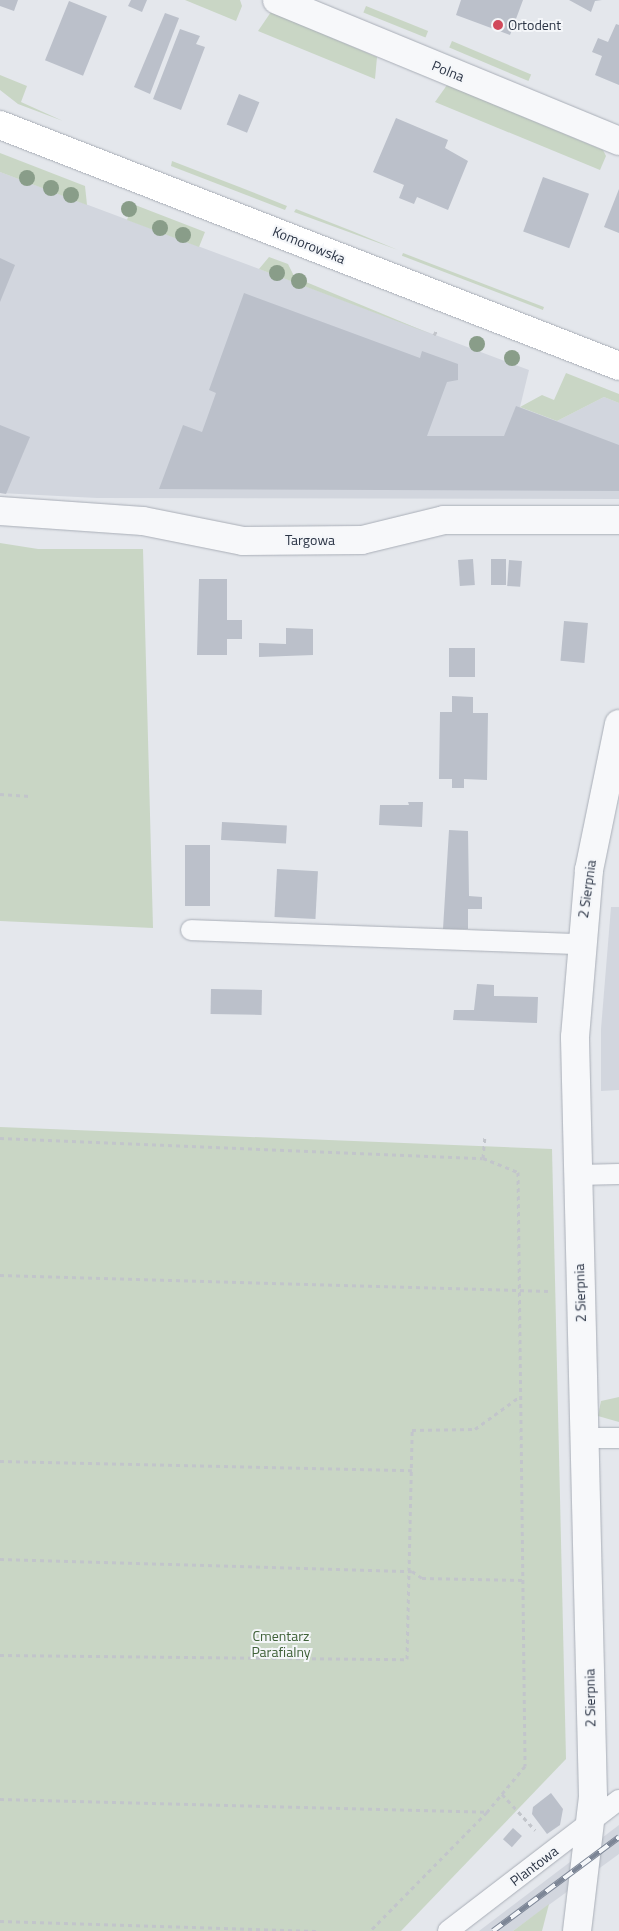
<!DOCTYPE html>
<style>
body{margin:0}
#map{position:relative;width:619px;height:1931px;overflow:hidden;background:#e4e7ec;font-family:"Titillium Web",sans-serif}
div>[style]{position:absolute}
.built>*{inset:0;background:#d2d6de}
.green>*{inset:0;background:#c9d6c5;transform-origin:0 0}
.building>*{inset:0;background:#bbc0ca;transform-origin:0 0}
.path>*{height:3px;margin-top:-1.5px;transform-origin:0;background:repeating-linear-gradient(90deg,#c2c5cb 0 4px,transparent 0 8px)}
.roads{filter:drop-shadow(0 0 1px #a9aeb7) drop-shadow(0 0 1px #a9aeb7)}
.lane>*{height:20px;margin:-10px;padding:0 10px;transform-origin:10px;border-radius:10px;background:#f7f8fa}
.street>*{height:28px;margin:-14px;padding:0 14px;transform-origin:14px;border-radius:14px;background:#f7f8fa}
.secondary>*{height:28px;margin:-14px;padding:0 14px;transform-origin:14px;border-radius:14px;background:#fff}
.rail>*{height:5.5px;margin-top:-2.75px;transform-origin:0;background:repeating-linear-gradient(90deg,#f4f6f9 0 11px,#7d8696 0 22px);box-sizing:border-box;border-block:1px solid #7d8696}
.trees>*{width:16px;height:16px;margin:-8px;border-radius:50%;background:#899d89}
.dots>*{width:14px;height:14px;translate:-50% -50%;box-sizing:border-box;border:2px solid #f4f6f9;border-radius:50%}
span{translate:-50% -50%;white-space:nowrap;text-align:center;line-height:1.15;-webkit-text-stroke:4px #f4f6f9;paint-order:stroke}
.poi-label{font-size:14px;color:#2b3445}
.left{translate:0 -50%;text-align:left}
.street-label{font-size:14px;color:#2b3445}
.park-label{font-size:14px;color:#3f6138}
</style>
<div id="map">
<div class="built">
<div style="clip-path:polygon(0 172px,529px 370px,520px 407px,557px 421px,604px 397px,619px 403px,619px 499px,97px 498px,0 493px)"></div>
<div style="clip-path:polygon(611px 907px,619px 907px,619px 1090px,601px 1091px,601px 1029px)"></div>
<div style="clip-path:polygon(619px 1825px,619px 1854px,513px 1931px,479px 1931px)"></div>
</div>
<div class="green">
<div style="clip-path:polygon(185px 0,240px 0,242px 6px,236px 21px)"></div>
<div style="left:366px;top:6px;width:67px;height:7px;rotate:22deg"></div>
<div style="clip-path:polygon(271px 12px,377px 57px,375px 79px,258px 31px)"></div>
<div style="left:452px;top:41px;width:86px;height:7px;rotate:23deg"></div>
<div style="clip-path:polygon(0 75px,27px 86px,21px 102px,63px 121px,18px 104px,0 90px)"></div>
<div style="clip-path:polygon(447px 85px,603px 150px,606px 156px,600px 170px,435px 102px)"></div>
<div style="clip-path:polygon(0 153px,85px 186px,87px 205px,0 172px)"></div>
<div style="clip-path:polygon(172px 161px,242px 188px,287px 206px,285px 210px,171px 166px)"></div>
<div style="clip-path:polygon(130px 203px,205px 232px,199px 247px,127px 220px,129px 214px,124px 209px)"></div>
<div style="clip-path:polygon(296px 209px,352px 231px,398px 250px,294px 212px)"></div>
<div style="left:403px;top:253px;width:151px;height:3px;rotate:21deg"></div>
<div style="clip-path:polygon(269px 257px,288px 264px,294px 276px,306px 282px,431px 334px,259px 269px)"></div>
<div style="clip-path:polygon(566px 373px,619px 394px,619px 403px,604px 397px,557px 421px,520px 407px,542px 395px,554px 400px)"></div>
<div style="clip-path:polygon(0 543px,38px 549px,143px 549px,153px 928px,0 921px)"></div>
<div style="clip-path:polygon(0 1127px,552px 1149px,566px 1759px,401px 1931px,0 1931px)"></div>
<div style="clip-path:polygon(619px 1397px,619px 1422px,598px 1416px,601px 1401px)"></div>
<div style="clip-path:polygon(549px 1904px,542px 1931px,513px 1931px)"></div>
</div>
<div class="building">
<div style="clip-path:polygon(0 0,18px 0,14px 11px,0 6px)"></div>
<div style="clip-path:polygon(131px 0,147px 0,142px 12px,128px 6px)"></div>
<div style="clip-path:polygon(461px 0,523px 0,510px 35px,456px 15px)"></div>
<div style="clip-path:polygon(569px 0,602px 0,595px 1px,591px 12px)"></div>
<div style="left:69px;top:1px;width:41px;height:64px;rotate:22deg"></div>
<div style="clip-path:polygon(165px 13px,179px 18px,150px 94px,134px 87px)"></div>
<div style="clip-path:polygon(616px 24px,619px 25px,619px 85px,595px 75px,602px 56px,592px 52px,598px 38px,608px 42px)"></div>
<div style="clip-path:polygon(180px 29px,200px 36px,196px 44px,205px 47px,181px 110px,153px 99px)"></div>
<div style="left:239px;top:94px;width:22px;height:33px;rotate:22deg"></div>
<div style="clip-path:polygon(396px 118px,448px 140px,445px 148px,468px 161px,448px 210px,417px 197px,414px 204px,399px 198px,404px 185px,373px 172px)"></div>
<div style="left:543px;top:177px;width:49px;height:58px;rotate:20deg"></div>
<div style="clip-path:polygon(619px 189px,619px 233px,604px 227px)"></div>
<div style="clip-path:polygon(0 258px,15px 265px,0 302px)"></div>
<div style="clip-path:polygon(244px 293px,420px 358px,422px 351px,458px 364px,458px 380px,447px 382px,427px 436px,504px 436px,516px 406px,619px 445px,619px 491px,159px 489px,183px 425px,202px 432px,216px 393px,209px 390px)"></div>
<div style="clip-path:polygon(0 425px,30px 437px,6px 494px,0 493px)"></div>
<div style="left:473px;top:559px;width:26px;height:15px;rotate:86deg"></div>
<div style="left:491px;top:559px;width:15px;height:26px"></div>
<div style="left:509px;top:560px;width:13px;height:26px;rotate:4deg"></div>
<div style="clip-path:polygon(199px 579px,227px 579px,227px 620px,242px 620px,242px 639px,227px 639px,227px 655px,197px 655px)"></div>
<div style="left:564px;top:621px;width:24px;height:40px;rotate:5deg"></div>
<div style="clip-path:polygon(286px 628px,313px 629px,313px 655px,259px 657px,259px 643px,286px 644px)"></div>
<div style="left:449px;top:648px;width:26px;height:29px"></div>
<div style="clip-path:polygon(452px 696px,473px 697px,473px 713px,488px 713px,487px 780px,464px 779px,464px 788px,452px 788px,452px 779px,439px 779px,440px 712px,452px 712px)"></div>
<div style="clip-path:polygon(408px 802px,423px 802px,422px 827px,379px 825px,380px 805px,409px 805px)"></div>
<div style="left:222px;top:822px;width:65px;height:18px;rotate:3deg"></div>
<div style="clip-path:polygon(449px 830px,468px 831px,469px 896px,482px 897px,482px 909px,468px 909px,468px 929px,443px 929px)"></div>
<div style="left:185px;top:845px;width:25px;height:61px"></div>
<div style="left:277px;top:869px;width:41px;height:48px;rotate:3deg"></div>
<div style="clip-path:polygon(477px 984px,494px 985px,494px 996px,538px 997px,537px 1023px,453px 1020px,454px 1010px,474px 1010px)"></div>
<div style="left:211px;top:989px;width:51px;height:25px;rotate:1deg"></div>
<div style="clip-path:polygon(551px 1793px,563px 1809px,560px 1825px,547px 1834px,532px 1814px,533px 1807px)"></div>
<div style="left:513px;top:1828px;width:12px;height:15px;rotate:42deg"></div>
</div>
<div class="path">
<div style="left:434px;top:335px;width:6px;rotate:-59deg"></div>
<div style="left:0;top:794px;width:30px;rotate:4deg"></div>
<div style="left:0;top:1138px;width:483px;rotate:2.4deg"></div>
<div style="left:483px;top:1158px;width:38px;rotate:22deg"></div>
<div style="left:518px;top:1172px;width:594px;rotate:89.32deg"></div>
<div style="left:525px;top:1766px;width:60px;rotate:129.6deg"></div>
<div style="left:487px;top:1812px;width:167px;rotate:134.5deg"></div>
<div style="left:483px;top:1158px;width:23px;rotate:-85deg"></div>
<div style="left:0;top:1275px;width:549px;rotate:1.67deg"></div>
<div style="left:0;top:1461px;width:412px;rotate:1.3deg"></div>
<div style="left:0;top:1559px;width:412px;rotate:1.7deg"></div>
<div style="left:412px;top:1571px;width:12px;rotate:35deg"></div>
<div style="left:422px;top:1578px;width:102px;rotate:1.1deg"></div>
<div style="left:0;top:1655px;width:407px;rotate:0.6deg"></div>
<div style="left:407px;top:1659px;width:229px;rotate:-88.7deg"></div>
<div style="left:412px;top:1430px;width:63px;rotate:-0.9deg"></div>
<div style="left:475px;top:1429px;width:54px;rotate:-36deg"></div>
<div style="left:502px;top:1794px;width:49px;rotate:47.5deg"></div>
<div style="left:0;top:1799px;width:487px;rotate:1.5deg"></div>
<div style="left:0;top:1921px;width:316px;rotate:1.8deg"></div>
</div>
<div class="roads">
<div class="lane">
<div style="left:191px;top:930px;width:388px;rotate:2.1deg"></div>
<div style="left:578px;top:1175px;width:41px;rotate:-1.4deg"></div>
<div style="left:585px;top:1438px;width:34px"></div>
<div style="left:448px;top:1931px;width:215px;rotate:-37.5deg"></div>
</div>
<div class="street">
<div style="left:277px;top:0;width:370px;rotate:22.4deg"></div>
<div style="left:0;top:511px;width:143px;rotate:4deg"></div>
<div style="left:143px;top:521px;width:102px;rotate:11.3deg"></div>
<div style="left:243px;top:541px;width:119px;rotate:-0.5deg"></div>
<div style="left:362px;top:540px;width:84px;rotate:-13.7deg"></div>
<div style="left:444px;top:520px;width:175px"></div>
<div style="left:577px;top:1931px;width:135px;rotate:-83.2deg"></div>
<div style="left:593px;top:1797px;width:760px;rotate:-91.36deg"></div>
<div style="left:575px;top:1037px;width:168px;rotate:-85.2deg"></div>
<div style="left:589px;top:870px;width:149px;rotate:-78.4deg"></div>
</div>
<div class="secondary">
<div style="left:0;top:125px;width:664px;rotate:21.27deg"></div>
</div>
</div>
<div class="rail">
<div style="left:493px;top:1931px;width:157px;rotate:-36.7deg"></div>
</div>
<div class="trees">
<div style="left:27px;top:178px"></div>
<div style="left:51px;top:188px"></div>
<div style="left:71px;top:195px"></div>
<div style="left:129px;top:209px"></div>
<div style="left:160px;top:228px"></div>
<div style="left:183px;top:235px"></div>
<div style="left:277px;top:273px"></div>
<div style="left:299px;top:281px"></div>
<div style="left:477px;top:344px"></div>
<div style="left:512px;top:358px"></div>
</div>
<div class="dots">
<div style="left:498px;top:25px;background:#d1495b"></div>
</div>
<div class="poi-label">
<span class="left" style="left:508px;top:25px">Ortodent</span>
</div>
<div class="street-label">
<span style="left:448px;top:71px;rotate:22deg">Polna</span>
<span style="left:309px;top:245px;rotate:22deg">Komorowska</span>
<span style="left:310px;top:540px">Targowa</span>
<span style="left:587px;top:889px;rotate:-82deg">2 Sierpnia</span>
<span style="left:580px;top:1293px;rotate:-92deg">2 Sierpnia</span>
<span style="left:590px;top:1698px;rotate:-91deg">2 Sierpnia</span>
<span style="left:534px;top:1866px;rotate:-37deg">Plantowa</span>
</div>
<div class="park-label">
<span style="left:281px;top:1644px">Cmentarz<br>Parafialny</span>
</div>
</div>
